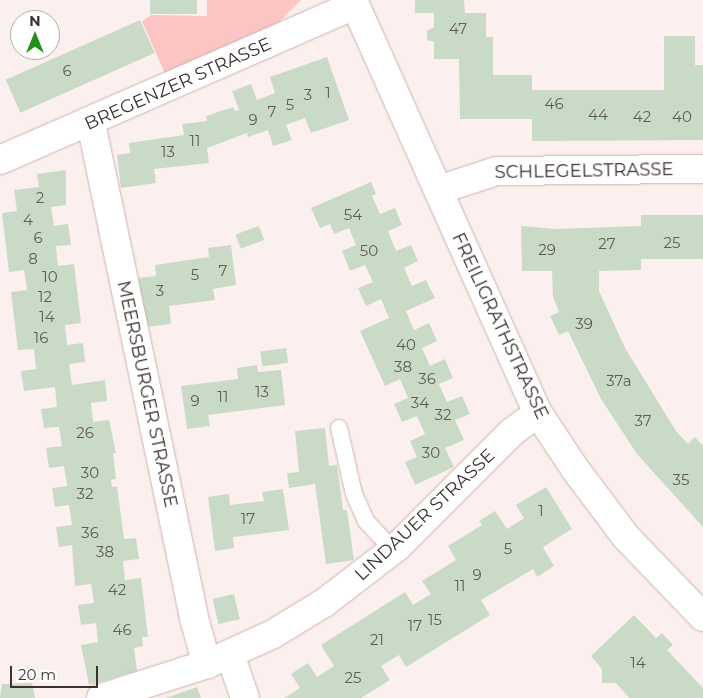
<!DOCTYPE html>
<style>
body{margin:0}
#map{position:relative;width:703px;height:698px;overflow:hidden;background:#fcf0ef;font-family:Montserrat,sans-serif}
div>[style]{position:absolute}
.green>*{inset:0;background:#fac5c3}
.building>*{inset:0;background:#c9dbc7;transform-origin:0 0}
.roads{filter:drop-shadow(0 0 1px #cfb2b0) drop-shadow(0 0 1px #cfb2b0)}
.service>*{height:16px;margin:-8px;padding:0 8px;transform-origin:8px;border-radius:8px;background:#fff}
.minor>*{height:28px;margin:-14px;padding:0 14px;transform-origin:14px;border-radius:14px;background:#fff}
span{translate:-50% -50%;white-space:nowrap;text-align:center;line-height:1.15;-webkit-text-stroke:4.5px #fff;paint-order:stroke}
.number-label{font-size:15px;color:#5f5b56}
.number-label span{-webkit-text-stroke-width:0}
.street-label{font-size:18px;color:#3c3030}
.north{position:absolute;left:10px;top:10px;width:50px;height:50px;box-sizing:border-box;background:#fff;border:1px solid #b1acac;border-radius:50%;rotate:0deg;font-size:14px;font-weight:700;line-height:20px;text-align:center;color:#3c3030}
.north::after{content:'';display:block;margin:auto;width:18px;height:22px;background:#219119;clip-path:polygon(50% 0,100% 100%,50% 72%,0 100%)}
.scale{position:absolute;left:10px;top:666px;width:88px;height:22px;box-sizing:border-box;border:2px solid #3c3030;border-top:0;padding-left:6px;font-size:15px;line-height:18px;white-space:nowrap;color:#3c3030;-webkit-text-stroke:4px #fff;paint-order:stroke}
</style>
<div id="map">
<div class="green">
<div style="clip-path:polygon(207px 0,301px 0,279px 22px,165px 74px,142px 21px,151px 15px,207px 16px)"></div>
</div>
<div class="building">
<div style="left:150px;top:0;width:47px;height:14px"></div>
<div style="clip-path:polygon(415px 0,464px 0,465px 13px,486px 13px,486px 37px,493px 37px,493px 75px,532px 75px,532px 90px,664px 90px,664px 36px,695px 36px,695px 65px,703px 65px,703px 140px,532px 141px,532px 119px,460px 119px,459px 59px,434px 59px,434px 42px,427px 40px,427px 31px,434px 27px,434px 13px,415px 13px)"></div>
<div style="left:140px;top:20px;width:36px;height:147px;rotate:66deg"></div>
<div style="clip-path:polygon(327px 57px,349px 120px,311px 133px,305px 118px,286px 125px,292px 140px,273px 146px,268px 130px,248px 137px,247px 133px,207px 148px,209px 163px,154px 169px,156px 183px,121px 188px,117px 155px,130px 153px,129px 143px,184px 135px,182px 124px,207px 121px,206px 116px,233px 107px,235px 111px,239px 110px,232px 91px,251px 84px,257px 100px,275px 93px,270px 77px)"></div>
<div style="clip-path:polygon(66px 170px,66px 205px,51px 207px,54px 226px,68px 224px,71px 245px,56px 246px,58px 266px,74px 264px,81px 323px,65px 325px,67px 345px,83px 343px,85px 362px,69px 364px,72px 385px,105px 380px,107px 401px,91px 403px,93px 422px,109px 420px,116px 453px,113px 453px,116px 479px,111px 480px,112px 487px,117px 486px,124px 539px,136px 538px,139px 559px,123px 561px,125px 580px,141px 578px,148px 637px,142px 637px,143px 646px,134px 648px,137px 671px,89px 685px,81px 645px,98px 642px,96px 623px,81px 625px,78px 605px,94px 603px,91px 584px,75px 586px,72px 545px,59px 547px,56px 527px,72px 525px,69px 505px,55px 507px,52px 488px,67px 486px,64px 466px,49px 468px,46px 448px,62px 446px,59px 427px,44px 428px,41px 409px,57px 407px,55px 387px,24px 391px,21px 371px,36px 369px,34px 349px,18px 350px,11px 292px,27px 290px,24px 270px,9px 272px,2px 213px,17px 211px,14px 190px,39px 187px,37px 174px)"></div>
<div style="clip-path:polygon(371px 182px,376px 194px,372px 196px,380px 214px,395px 208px,402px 225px,388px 231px,396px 251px,411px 245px,418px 261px,404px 268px,412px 286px,426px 280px,435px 298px,406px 311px,414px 330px,429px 323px,437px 341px,422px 348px,430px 366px,445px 359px,453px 378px,439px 384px,447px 402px,462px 396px,470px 414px,455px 420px,464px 440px,445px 448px,454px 467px,415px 485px,405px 462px,417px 457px,410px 441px,425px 434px,417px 416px,402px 422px,394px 404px,408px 398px,400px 379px,385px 386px,360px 331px,389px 318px,381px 299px,366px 306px,358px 288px,373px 282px,365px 265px,350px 271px,342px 251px,356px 245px,349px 228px,334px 234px,330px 224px,320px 228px,311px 208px)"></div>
<div style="clip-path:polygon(641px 215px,703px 215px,703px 259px,641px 259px,641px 270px,599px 271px,599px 291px,625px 348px,676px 431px,688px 444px,695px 437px,703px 446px,703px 527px,637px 454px,601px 399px,568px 331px,559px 335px,550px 316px,559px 312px,553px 297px,552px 271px,522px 271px,521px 226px,556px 229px,641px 226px)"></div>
<div style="left:259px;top:226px;width:15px;height:25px;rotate:70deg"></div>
<div style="clip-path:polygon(231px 245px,236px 285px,213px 289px,215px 300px,169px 306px,171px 324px,147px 327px,138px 278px,156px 276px,155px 265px,209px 257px,208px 248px)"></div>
<div style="left:286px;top:348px;width:15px;height:26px;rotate:82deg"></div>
<div style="clip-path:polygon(257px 365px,258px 372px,281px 370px,285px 405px,208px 415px,210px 426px,187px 429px,181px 386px,238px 379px,237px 368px)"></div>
<div style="clip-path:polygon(325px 428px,329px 466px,337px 465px,343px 510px,347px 510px,354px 560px,326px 564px,315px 484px,289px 488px,287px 473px,299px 472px,295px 431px)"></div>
<div style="clip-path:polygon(546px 487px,572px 529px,543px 547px,554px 566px,537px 577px,533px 569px,481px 600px,490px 615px,406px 667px,399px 655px,381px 666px,390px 680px,361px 698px,284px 698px,300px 688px,291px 674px,308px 663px,317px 677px,334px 666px,321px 645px,405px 592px,413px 605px,431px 594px,422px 581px,456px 560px,448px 546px,482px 525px,479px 521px,495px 511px,507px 529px,524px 518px,516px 505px)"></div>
<div style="clip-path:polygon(283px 489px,289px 530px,233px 537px,234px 548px,215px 551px,208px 497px,229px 494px,230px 505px,264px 501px,262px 492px)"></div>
<div style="left:234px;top:594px;width:26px;height:22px;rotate:77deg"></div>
<div style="clip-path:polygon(634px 615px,656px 638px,662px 633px,673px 645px,667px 650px,703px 688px,703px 698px,629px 698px,616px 683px,602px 683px,602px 669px,591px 656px)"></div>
<div style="clip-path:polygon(32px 683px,35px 698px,0 698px,2px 684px)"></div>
<div style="clip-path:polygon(197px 687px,201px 698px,166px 698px)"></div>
</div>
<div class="roads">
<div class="service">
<div style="left:339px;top:428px;width:68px;rotate:77.2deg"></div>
<div style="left:354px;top:494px;width:30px;rotate:66deg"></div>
<div style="left:366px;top:521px;width:40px;rotate:47deg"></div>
</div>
<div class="minor">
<div style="left:353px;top:0;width:453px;rotate:65.9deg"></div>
<div style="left:538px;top:413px;width:67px;rotate:56.5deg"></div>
<div style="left:575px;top:469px;width:85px;rotate:53.1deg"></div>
<div style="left:626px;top:537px;width:111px;rotate:46.1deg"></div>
<div style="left:91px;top:123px;width:510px;rotate:78.23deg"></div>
<div style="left:195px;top:622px;width:44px;rotate:74.1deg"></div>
<div style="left:0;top:160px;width:387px;rotate:-23.6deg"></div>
<div style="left:438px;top:190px;width:62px;rotate:-17.9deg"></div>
<div style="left:497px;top:171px;width:206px;rotate:-0.6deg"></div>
<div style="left:230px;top:654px;width:46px;rotate:71.2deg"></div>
<div style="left:101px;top:698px;width:111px;rotate:-17.8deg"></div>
<div style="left:207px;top:664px;width:72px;rotate:-24.4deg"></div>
<div style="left:273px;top:634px;width:60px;rotate:-31.3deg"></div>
<div style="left:324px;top:603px;width:92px;rotate:-37.5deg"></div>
<div style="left:397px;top:547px;width:163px;rotate:-45deg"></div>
<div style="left:512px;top:432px;width:32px;rotate:-36deg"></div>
</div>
</div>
<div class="number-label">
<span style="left:458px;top:29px">47</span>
<span style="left:67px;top:71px">6</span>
<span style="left:328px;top:93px">1</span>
<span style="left:308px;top:95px">3</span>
<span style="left:554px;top:104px">46</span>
<span style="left:290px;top:105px">5</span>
<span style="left:272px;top:112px">7</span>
<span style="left:598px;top:115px">44</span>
<span style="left:642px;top:117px">42</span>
<span style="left:682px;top:117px">40</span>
<span style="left:253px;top:120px">9</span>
<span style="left:195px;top:141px">11</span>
<span style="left:168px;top:152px">13</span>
<span style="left:40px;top:198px">2</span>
<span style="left:353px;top:215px">54</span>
<span style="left:28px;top:220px">4</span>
<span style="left:38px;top:238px">6</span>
<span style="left:672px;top:243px">25</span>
<span style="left:607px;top:244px">27</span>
<span style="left:547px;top:250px">29</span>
<span style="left:369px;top:251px">50</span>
<span style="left:33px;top:259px">8</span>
<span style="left:223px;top:271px">7</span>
<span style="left:195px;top:275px">5</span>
<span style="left:50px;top:277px">10</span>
<span style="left:160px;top:291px">3</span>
<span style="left:45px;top:297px">12</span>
<span style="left:47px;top:317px">14</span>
<span style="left:584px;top:324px">39</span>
<span style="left:41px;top:338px">16</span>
<span style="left:406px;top:345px">40</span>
<span style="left:403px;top:367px">38</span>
<span style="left:427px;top:379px">36</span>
<span style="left:619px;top:381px">37a</span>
<span style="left:262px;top:392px">13</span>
<span style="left:223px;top:397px">11</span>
<span style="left:195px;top:401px">9</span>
<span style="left:420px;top:403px">34</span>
<span style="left:443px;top:415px">32</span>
<span style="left:643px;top:421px">37</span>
<span style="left:85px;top:433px">26</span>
<span style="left:431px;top:453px">30</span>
<span style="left:90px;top:473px">30</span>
<span style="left:681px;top:480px">35</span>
<span style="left:85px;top:494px">32</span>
<span style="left:541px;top:511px">1</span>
<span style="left:248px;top:519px">17</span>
<span style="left:90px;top:533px">36</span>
<span style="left:508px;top:549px">5</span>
<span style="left:105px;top:552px">38</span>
<span style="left:477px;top:575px">9</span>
<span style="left:460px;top:586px">11</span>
<span style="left:117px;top:590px">42</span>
<span style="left:435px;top:620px">15</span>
<span style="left:415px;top:626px">17</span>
<span style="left:122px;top:630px">46</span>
<span style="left:377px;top:640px">21</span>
<span style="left:638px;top:663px">14</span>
<span style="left:353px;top:678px">25</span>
</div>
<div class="street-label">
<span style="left:178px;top:84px;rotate:-24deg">BREGENZER STRASSE</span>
<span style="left:584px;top:171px;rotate:-1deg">SCHLEGELSTRASSE</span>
<span style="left:500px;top:326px;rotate:65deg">FREILIGRATHSTRASSE</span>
<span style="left:147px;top:394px;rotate:78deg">MEERSBURGER STRASSE</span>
<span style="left:425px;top:515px;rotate:-43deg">LINDAUER STRASSE</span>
</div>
<div class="north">N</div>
<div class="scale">20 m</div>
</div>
